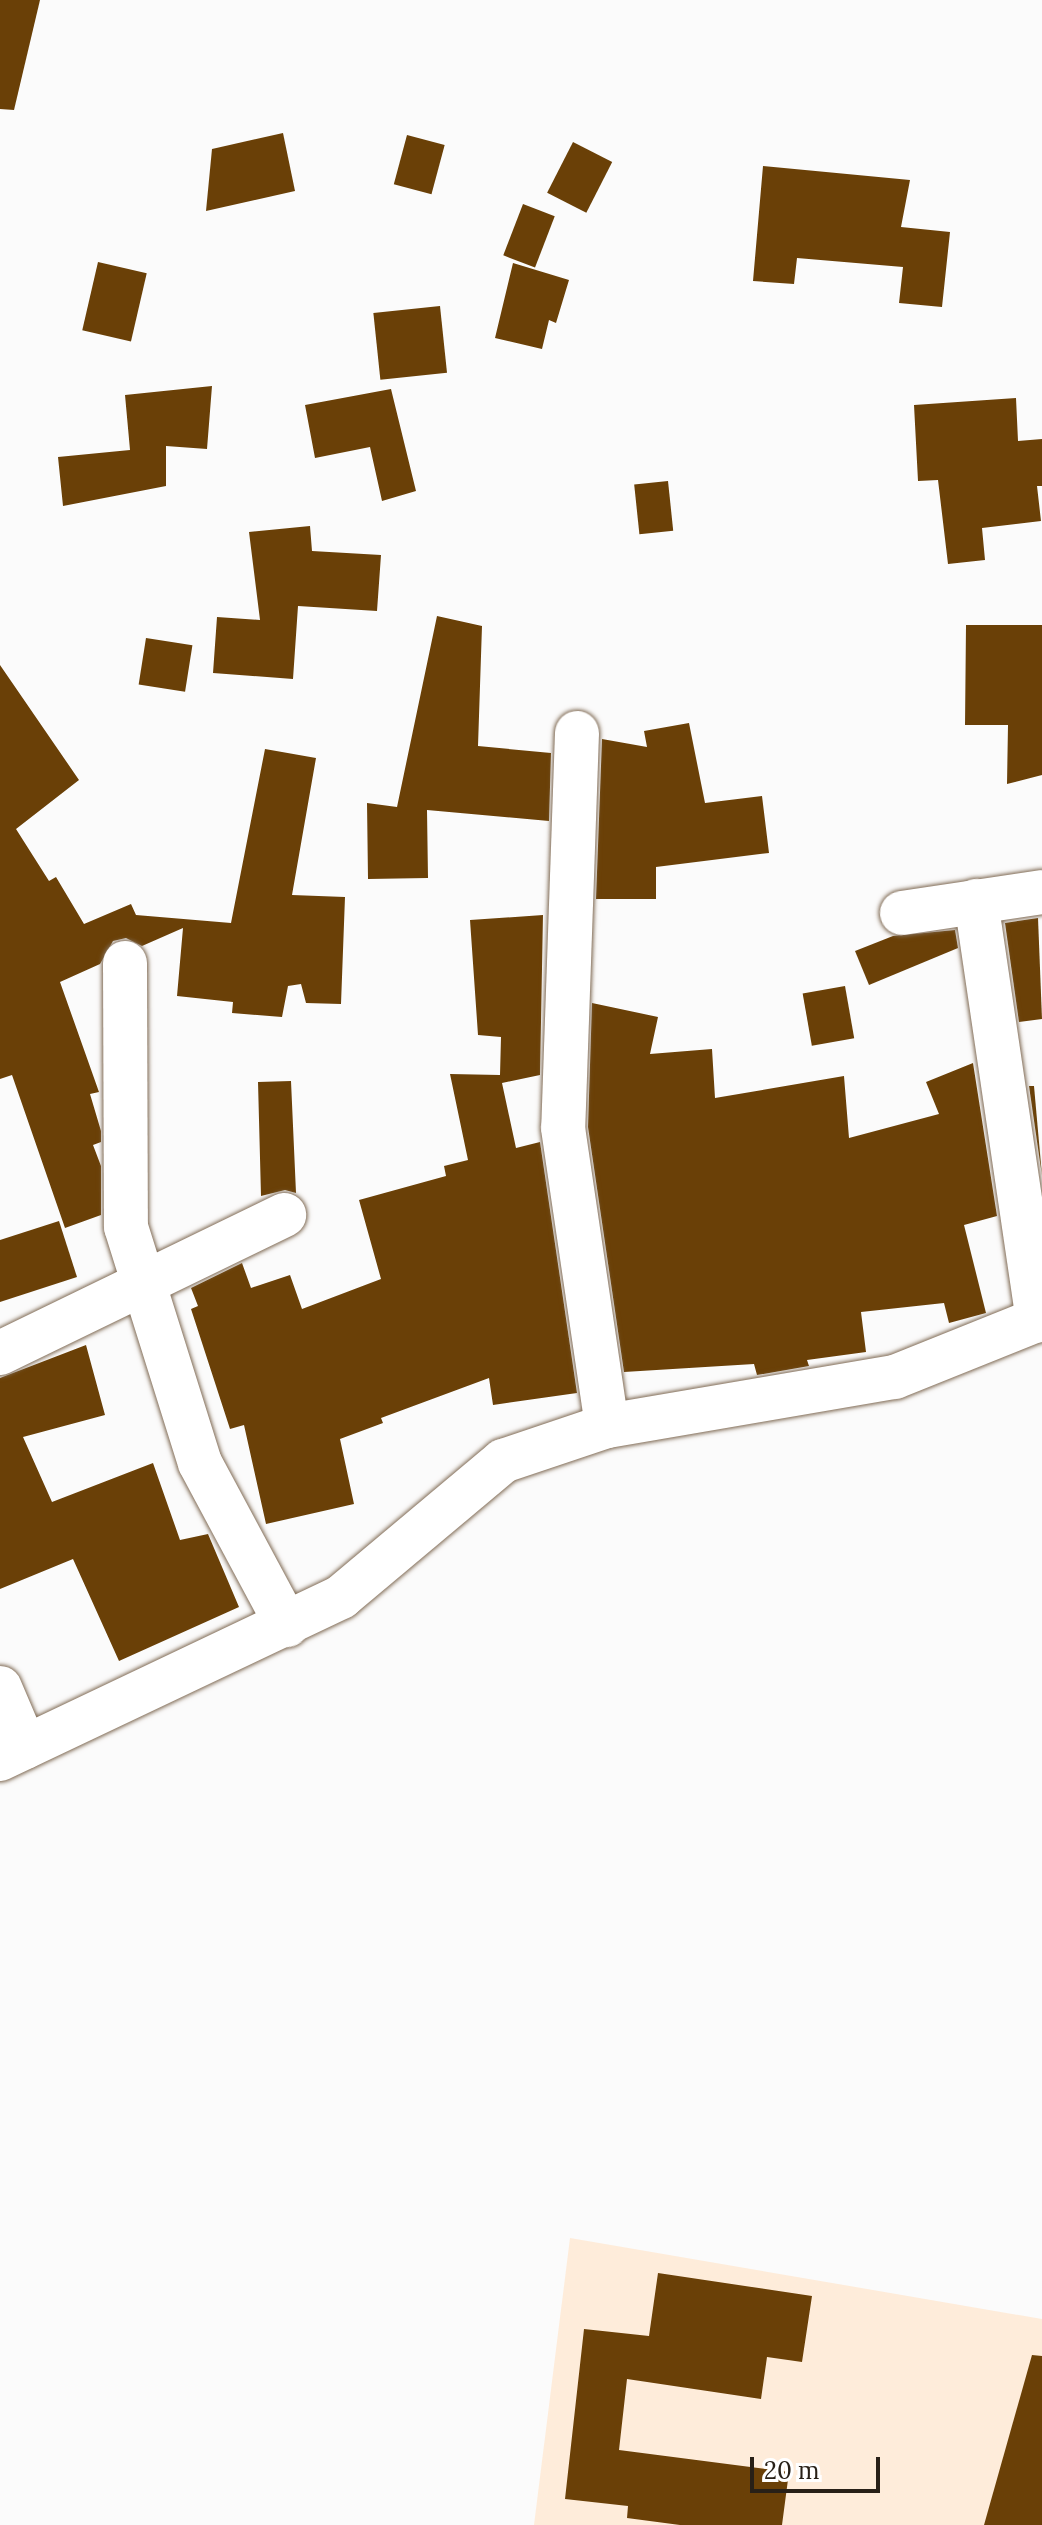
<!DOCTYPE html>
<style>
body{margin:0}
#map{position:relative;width:1042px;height:2525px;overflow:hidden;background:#fbfbfb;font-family:Lora,serif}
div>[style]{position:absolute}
.built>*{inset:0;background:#feecda}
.building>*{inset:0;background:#6a4007;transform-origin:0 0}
.roads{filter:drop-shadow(0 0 2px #816c56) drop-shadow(0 0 2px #816c56)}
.minor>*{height:44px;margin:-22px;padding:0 22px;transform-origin:22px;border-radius:22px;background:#fff}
span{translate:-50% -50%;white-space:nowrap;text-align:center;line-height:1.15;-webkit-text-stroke:8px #fff;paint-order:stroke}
.scale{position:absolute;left:750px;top:2457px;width:130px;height:36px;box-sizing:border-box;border:4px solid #282017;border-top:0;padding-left:10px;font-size:24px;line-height:28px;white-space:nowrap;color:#282017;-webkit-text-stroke:6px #fff;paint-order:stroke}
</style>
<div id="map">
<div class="built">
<div style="clip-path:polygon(570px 2238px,1042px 2319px,1042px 2525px,534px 2525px)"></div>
</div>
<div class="building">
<div style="clip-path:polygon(0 0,40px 0,14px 110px,0 109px)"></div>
<div style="clip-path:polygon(283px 133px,295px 191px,206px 211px,212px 149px)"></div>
<div style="left:407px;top:135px;width:39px;height:51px;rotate:15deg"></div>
<div style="left:573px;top:142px;width:44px;height:57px;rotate:27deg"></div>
<div style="clip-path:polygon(763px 166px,910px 180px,901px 227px,950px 232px,942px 307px,899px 303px,903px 267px,797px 258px,794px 284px,753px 281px)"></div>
<div style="left:523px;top:204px;width:34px;height:55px;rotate:21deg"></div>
<div style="left:98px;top:262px;width:50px;height:70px;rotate:13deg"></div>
<div style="clip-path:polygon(513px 263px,569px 280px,556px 323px,549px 320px,542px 349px,495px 338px)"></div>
<div style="left:440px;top:306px;width:67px;height:67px;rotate:84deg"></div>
<div style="clip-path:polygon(212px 386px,207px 449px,166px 446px,166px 486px,63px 506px,58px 457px,130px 450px,125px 395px)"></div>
<div style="clip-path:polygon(391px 389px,416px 491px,382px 501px,370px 447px,315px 458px,305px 405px)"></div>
<div style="clip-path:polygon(1016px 398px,1018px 441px,1042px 439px,1042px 486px,1037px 486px,1041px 521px,982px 528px,985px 560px,948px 564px,938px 480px,918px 481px,914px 405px)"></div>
<div style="left:668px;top:481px;width:50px;height:34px;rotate:84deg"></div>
<div style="clip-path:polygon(310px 526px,312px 551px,381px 555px,377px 611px,298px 606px,293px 679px,213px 673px,217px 617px,260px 620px,249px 532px)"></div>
<div style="clip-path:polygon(437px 616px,482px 626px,478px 746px,551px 753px,549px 821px,427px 810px,428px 878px,368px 879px,367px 803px,397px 807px)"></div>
<div style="clip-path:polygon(966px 625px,1042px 625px,1042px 775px,1007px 784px,1008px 725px,965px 725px)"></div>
<div style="left:146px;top:638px;width:47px;height:47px;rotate:9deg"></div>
<div style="clip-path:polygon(0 665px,79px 780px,16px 829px,49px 881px,56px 877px,84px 924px,131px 904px,136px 915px,231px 923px,265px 749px,316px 758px,292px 895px,345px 897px,341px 1004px,306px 1003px,301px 984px,288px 986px,282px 1017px,232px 1013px,233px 1002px,177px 996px,183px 928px,142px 946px,126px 938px,113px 941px,100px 964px,60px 982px,99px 1092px,90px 1094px,101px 1131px,101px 1142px,93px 1145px,101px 1166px,101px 1215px,65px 1228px,12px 1075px,0 1079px)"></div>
<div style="clip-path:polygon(689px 723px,705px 803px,762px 796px,769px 853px,656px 867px,656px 899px,596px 899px,602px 739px,647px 747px,644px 731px)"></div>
<div style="clip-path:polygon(543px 915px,540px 1075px,502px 1083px,516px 1148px,540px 1142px,577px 1393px,493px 1405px,489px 1378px,381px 1418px,383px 1423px,340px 1439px,354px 1504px,266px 1524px,244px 1425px,230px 1429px,191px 1309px,198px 1306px,191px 1288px,242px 1263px,251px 1288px,290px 1275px,302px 1309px,381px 1279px,359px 1200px,446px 1176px,444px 1166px,468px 1160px,450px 1074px,500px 1075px,501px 1037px,478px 1035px,470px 920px)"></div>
<div style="clip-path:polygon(1038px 918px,1042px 1019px,1019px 1022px,1005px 923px)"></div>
<div style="clip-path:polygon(955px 930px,958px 948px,869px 985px,855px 951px,893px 936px)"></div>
<div style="left:845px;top:986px;width:53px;height:43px;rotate:80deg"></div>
<div style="clip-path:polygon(592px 1003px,658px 1017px,650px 1054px,712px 1049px,715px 1098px,844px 1076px,849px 1138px,939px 1114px,926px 1082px,973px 1063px,997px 1216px,964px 1225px,986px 1313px,949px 1323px,944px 1303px,861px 1312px,866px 1352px,807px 1360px,809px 1366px,757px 1375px,754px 1364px,624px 1372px,588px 1127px)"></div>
<div style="clip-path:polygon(291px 1081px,296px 1193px,285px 1190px,261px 1196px,258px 1082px)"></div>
<div style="clip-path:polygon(1029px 1086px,1034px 1086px,1042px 1176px)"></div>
<div style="clip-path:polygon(59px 1221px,77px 1277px,0 1302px,0 1240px)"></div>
<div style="clip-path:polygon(86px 1345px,105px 1415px,23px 1437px,52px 1502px,153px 1463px,180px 1540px,208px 1534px,239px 1607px,119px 1661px,73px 1559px,0 1589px,0 1378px)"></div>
<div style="clip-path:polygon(658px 2273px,812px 2296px,802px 2362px,767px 2357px,761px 2399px,627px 2379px,619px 2450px,789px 2472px,782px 2525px,680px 2525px,627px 2518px,628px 2506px,565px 2499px,584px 2329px,649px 2336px)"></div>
<div style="clip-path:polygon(1032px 2355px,1042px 2356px,1042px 2525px,984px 2525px)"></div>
</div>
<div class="roads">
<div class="minor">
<div style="left:577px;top:733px;width:395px;rotate:92deg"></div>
<div style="left:563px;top:1128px;width:301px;rotate:81.6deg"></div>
<div style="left:976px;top:901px;width:424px;rotate:81.6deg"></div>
<div style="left:902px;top:913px;width:142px;rotate:-8.5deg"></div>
<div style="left:125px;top:963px;width:264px;rotate:89.8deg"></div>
<div style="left:126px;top:1227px;width:247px;rotate:72.6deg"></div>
<div style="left:200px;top:1463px;width:184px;rotate:61.8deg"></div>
<div style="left:0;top:1353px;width:316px;rotate:-25.9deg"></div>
<div style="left:0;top:1688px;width:64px;rotate:67deg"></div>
<div style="left:0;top:1759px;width:378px;rotate:-25.4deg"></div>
<div style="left:341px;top:1597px;width:212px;rotate:-40deg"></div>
<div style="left:503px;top:1461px;width:110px;rotate:-18.6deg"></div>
<div style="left:607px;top:1426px;width:292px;rotate:-9.7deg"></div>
<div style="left:895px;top:1377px;width:158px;rotate:-21.9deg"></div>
</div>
</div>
<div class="scale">20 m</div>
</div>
